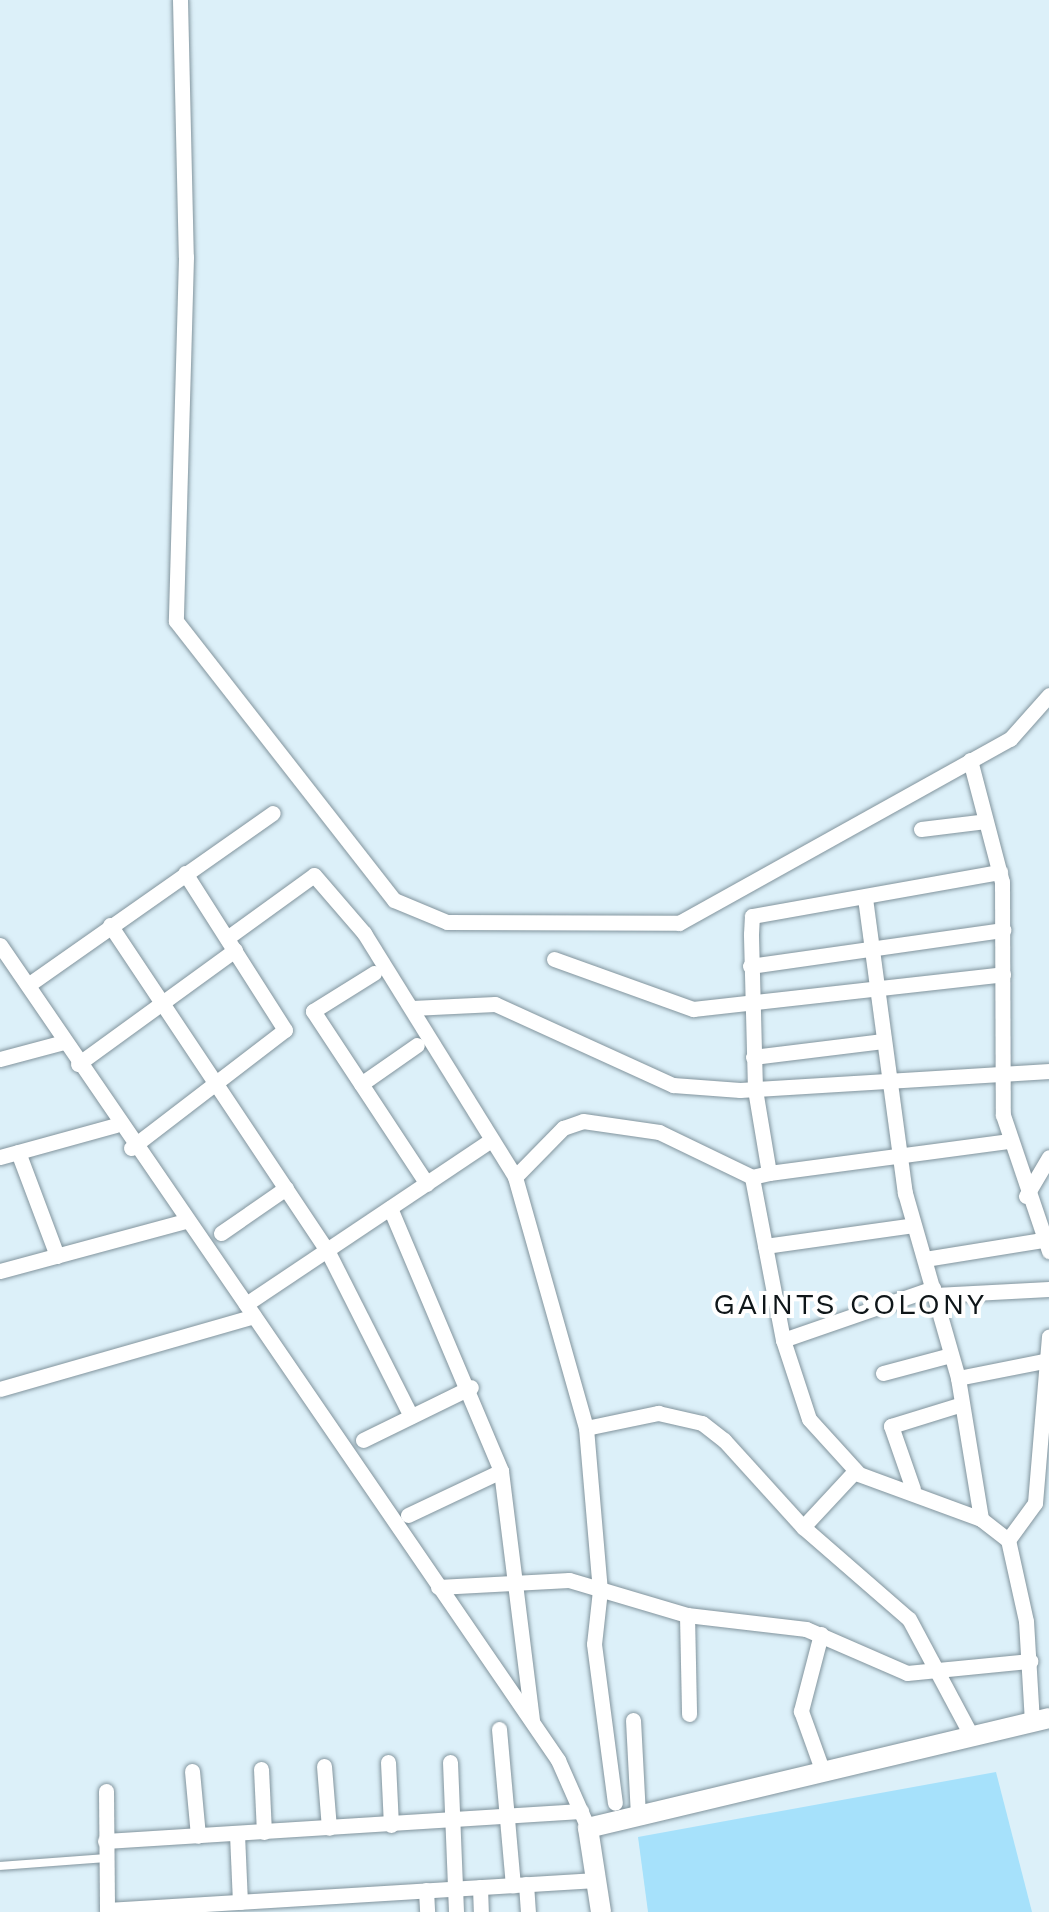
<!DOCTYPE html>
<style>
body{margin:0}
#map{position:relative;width:1049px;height:1912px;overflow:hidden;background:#dcf0f9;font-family:"Work Sans",sans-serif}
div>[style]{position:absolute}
.green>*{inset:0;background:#a6e1fb}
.roads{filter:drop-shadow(0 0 2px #82949d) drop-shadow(0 0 2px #82949d)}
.service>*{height:8px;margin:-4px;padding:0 4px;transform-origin:4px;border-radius:4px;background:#fff}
.minor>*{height:15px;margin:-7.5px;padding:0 7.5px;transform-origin:7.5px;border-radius:7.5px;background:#fff}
.tertiary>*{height:20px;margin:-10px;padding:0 10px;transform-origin:10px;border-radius:10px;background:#fff}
span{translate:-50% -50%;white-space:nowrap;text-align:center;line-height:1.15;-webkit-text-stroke:8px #fff;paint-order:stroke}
.neighbourhood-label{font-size:30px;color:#0f1619;letter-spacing:2.5px}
</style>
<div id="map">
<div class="green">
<div style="clip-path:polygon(996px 1772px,1032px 1912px,648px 1912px,638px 1837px)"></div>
</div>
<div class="roads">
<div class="service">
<div style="left:0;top:1866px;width:106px;rotate:-4.3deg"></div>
</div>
<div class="minor">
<div style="left:180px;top:0;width:257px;rotate:88.7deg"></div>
<div style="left:186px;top:257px;width:364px;rotate:91.6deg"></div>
<div style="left:176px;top:621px;width:354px;rotate:52deg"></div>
<div style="left:394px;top:900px;width:57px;rotate:22.5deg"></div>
<div style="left:447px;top:922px;width:232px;rotate:0.2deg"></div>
<div style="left:679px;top:923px;width:379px;rotate:-29.1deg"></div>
<div style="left:1010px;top:739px;width:59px;rotate:-48.4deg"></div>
<div style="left:970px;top:760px;width:126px;rotate:75.3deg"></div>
<div style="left:1002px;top:882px;width:233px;rotate:89.8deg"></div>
<div style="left:1003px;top:1115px;width:144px;rotate:71.3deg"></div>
<div style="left:921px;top:829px;width:65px;rotate:-7deg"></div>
<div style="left:865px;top:898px;width:298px;rotate:82.3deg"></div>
<div style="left:905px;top:1193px;width:192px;rotate:74deg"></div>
<div style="left:958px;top:1378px;width:143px;rotate:80.7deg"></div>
<div style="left:981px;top:1519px;width:34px;rotate:38deg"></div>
<div style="left:110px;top:925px;width:391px;rotate:56.3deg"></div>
<div style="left:327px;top:1250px;width:186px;rotate:63.2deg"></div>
<div style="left:227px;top:938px;width:107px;rotate:-35.9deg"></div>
<div style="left:314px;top:875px;width:77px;rotate:49.2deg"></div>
<div style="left:364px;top:933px;width:287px;rotate:58.2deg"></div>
<div style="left:515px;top:1177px;width:261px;rotate:74.2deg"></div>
<div style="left:586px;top:1428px;width:163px;rotate:85.1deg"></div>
<div style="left:600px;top:1590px;width:54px;rotate:96.3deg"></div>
<div style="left:594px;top:1644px;width:160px;rotate:82.5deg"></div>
<div style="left:0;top:945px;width:988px;rotate:55.6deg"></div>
<div style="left:558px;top:1760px;width:74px;rotate:66.2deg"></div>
<div style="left:554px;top:959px;width:148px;rotate:19.8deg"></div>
<div style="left:693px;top:1009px;width:312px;rotate:-6.4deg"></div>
<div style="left:750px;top:966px;width:256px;rotate:-8.1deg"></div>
<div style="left:374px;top:973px;width:72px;rotate:148.1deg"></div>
<div style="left:313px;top:1011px;width:207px;rotate:56.6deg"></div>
<div style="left:28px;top:985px;width:299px;rotate:-35.1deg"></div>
<div style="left:412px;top:1008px;width:83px;rotate:-2.8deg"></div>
<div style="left:495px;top:1004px;width:196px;rotate:24.5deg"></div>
<div style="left:673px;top:1085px;width:67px;rotate:4.3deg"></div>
<div style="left:740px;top:1090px;width:310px;rotate:-3.5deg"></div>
<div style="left:753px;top:1057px;width:131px;rotate:-7deg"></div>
<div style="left:0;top:1059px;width:66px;rotate:-14.9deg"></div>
<div style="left:78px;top:1064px;width:194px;rotate:-36deg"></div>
<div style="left:361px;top:1084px;width:68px;rotate:-34.9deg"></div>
<div style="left:131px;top:1148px;width:194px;rotate:-37.5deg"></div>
<div style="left:285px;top:1030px;width:186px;rotate:-122.5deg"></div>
<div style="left:18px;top:1152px;width:111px;rotate:69.4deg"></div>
<div style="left:0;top:1157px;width:120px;rotate:-15.4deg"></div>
<div style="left:769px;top:1173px;width:241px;rotate:-7.6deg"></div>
<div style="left:515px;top:1177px;width:69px;rotate:-45.6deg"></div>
<div style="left:563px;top:1128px;width:21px;rotate:-19deg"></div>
<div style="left:583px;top:1121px;width:77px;rotate:8.2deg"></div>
<div style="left:659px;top:1132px;width:103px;rotate:25.8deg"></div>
<div style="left:1026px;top:1196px;width:45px;rotate:-59.5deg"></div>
<div style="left:390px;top:1208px;width:285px;rotate:67.1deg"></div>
<div style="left:501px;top:1471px;width:251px;rotate:82.9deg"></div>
<div style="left:221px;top:1233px;width:79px;rotate:-34.7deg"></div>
<div style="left:765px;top:1246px;width:150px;rotate:-8deg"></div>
<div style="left:925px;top:1259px;width:119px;rotate:-9.2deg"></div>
<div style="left:0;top:1271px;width:192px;rotate:-15.1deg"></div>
<div style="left:935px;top:1295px;width:114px;rotate:-3deg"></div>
<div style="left:246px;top:1304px;width:291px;rotate:-33.8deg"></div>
<div style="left:783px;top:1340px;width:159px;rotate:-19.1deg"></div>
<div style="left:883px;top:1373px;width:70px;rotate:-14.8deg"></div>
<div style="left:958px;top:1378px;width:88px;rotate:-11.2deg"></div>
<div style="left:0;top:1389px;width:264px;rotate:-16deg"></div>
<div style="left:586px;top:1428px;width:74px;rotate:-11.8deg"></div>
<div style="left:658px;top:1413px;width:45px;rotate:12.8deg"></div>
<div style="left:702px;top:1423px;width:28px;rotate:38deg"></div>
<div style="left:724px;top:1440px;width:118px;rotate:47.8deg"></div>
<div style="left:803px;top:1527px;width:140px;rotate:41deg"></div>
<div style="left:909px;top:1619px;width:134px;rotate:61.9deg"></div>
<div style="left:363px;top:1440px;width:120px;rotate:-26.1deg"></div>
<div style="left:913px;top:1489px;width:67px;rotate:-109.2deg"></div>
<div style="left:891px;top:1426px;width:74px;rotate:-17.2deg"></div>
<div style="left:408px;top:1515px;width:103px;rotate:-25.3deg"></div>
<div style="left:981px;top:1519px;width:130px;rotate:-159.8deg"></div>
<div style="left:859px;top:1474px;width:74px;rotate:-132.3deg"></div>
<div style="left:809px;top:1419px;width:83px;rotate:-108.2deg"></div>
<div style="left:783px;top:1340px;width:166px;rotate:-100.8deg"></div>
<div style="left:752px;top:1177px;width:17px;rotate:-13deg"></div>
<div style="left:769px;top:1173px;width:85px;rotate:-99.5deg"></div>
<div style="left:755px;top:1089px;width:155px;rotate:-91.5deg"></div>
<div style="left:751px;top:934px;width:18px;rotate:-87deg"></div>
<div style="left:752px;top:916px;width:252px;rotate:-10.1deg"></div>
<div style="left:803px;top:1527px;width:76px;rotate:-47.1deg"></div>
<div style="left:438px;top:1587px;width:131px;rotate:-3.1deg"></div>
<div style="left:569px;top:1580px;width:123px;rotate:16.5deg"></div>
<div style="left:687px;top:1615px;width:120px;rotate:6.7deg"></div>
<div style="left:806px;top:1629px;width:110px;rotate:23.5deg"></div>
<div style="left:907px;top:1673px;width:124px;rotate:-5.6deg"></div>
<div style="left:687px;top:1615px;width:99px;rotate:88.8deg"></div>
<div style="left:821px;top:1634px;width:80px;rotate:104.6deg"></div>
<div style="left:801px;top:1711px;width:65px;rotate:70.2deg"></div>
<div style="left:633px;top:1720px;width:96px;rotate:87deg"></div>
<div style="left:1032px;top:1722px;width:101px;rotate:-93.4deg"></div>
<div style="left:1026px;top:1621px;width:83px;rotate:-102.5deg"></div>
<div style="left:1008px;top:1540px;width:46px;rotate:-53.9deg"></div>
<div style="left:1035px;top:1503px;width:167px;rotate:-85.2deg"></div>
<div style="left:499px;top:1729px;width:157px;rotate:84.9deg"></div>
<div style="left:388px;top:1762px;width:63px;rotate:87.3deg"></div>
<div style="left:450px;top:1762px;width:150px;rotate:87.7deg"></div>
<div style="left:324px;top:1766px;width:62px;rotate:85.4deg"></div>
<div style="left:261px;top:1769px;width:63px;rotate:87.3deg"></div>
<div style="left:192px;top:1771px;width:65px;rotate:84.7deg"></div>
<div style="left:106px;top:1791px;width:119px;rotate:89.5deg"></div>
<div style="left:107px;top:1910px;width:490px;rotate:-3.5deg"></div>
<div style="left:237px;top:1834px;width:68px;rotate:87.5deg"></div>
<div style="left:105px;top:1841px;width:477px;rotate:-3.6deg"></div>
<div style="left:526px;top:1884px;width:28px;rotate:86deg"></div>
<div style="left:480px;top:1887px;width:25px;rotate:88deg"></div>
<div style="left:426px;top:1890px;width:22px;rotate:87deg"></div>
</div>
<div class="tertiary">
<div style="left:601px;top:1912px;width:85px;rotate:-98.8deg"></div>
<div style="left:588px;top:1828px;width:474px;rotate:-13.4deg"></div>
</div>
</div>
<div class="neighbourhood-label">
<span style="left:850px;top:1304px">GAINTS COLONY</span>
</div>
</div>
